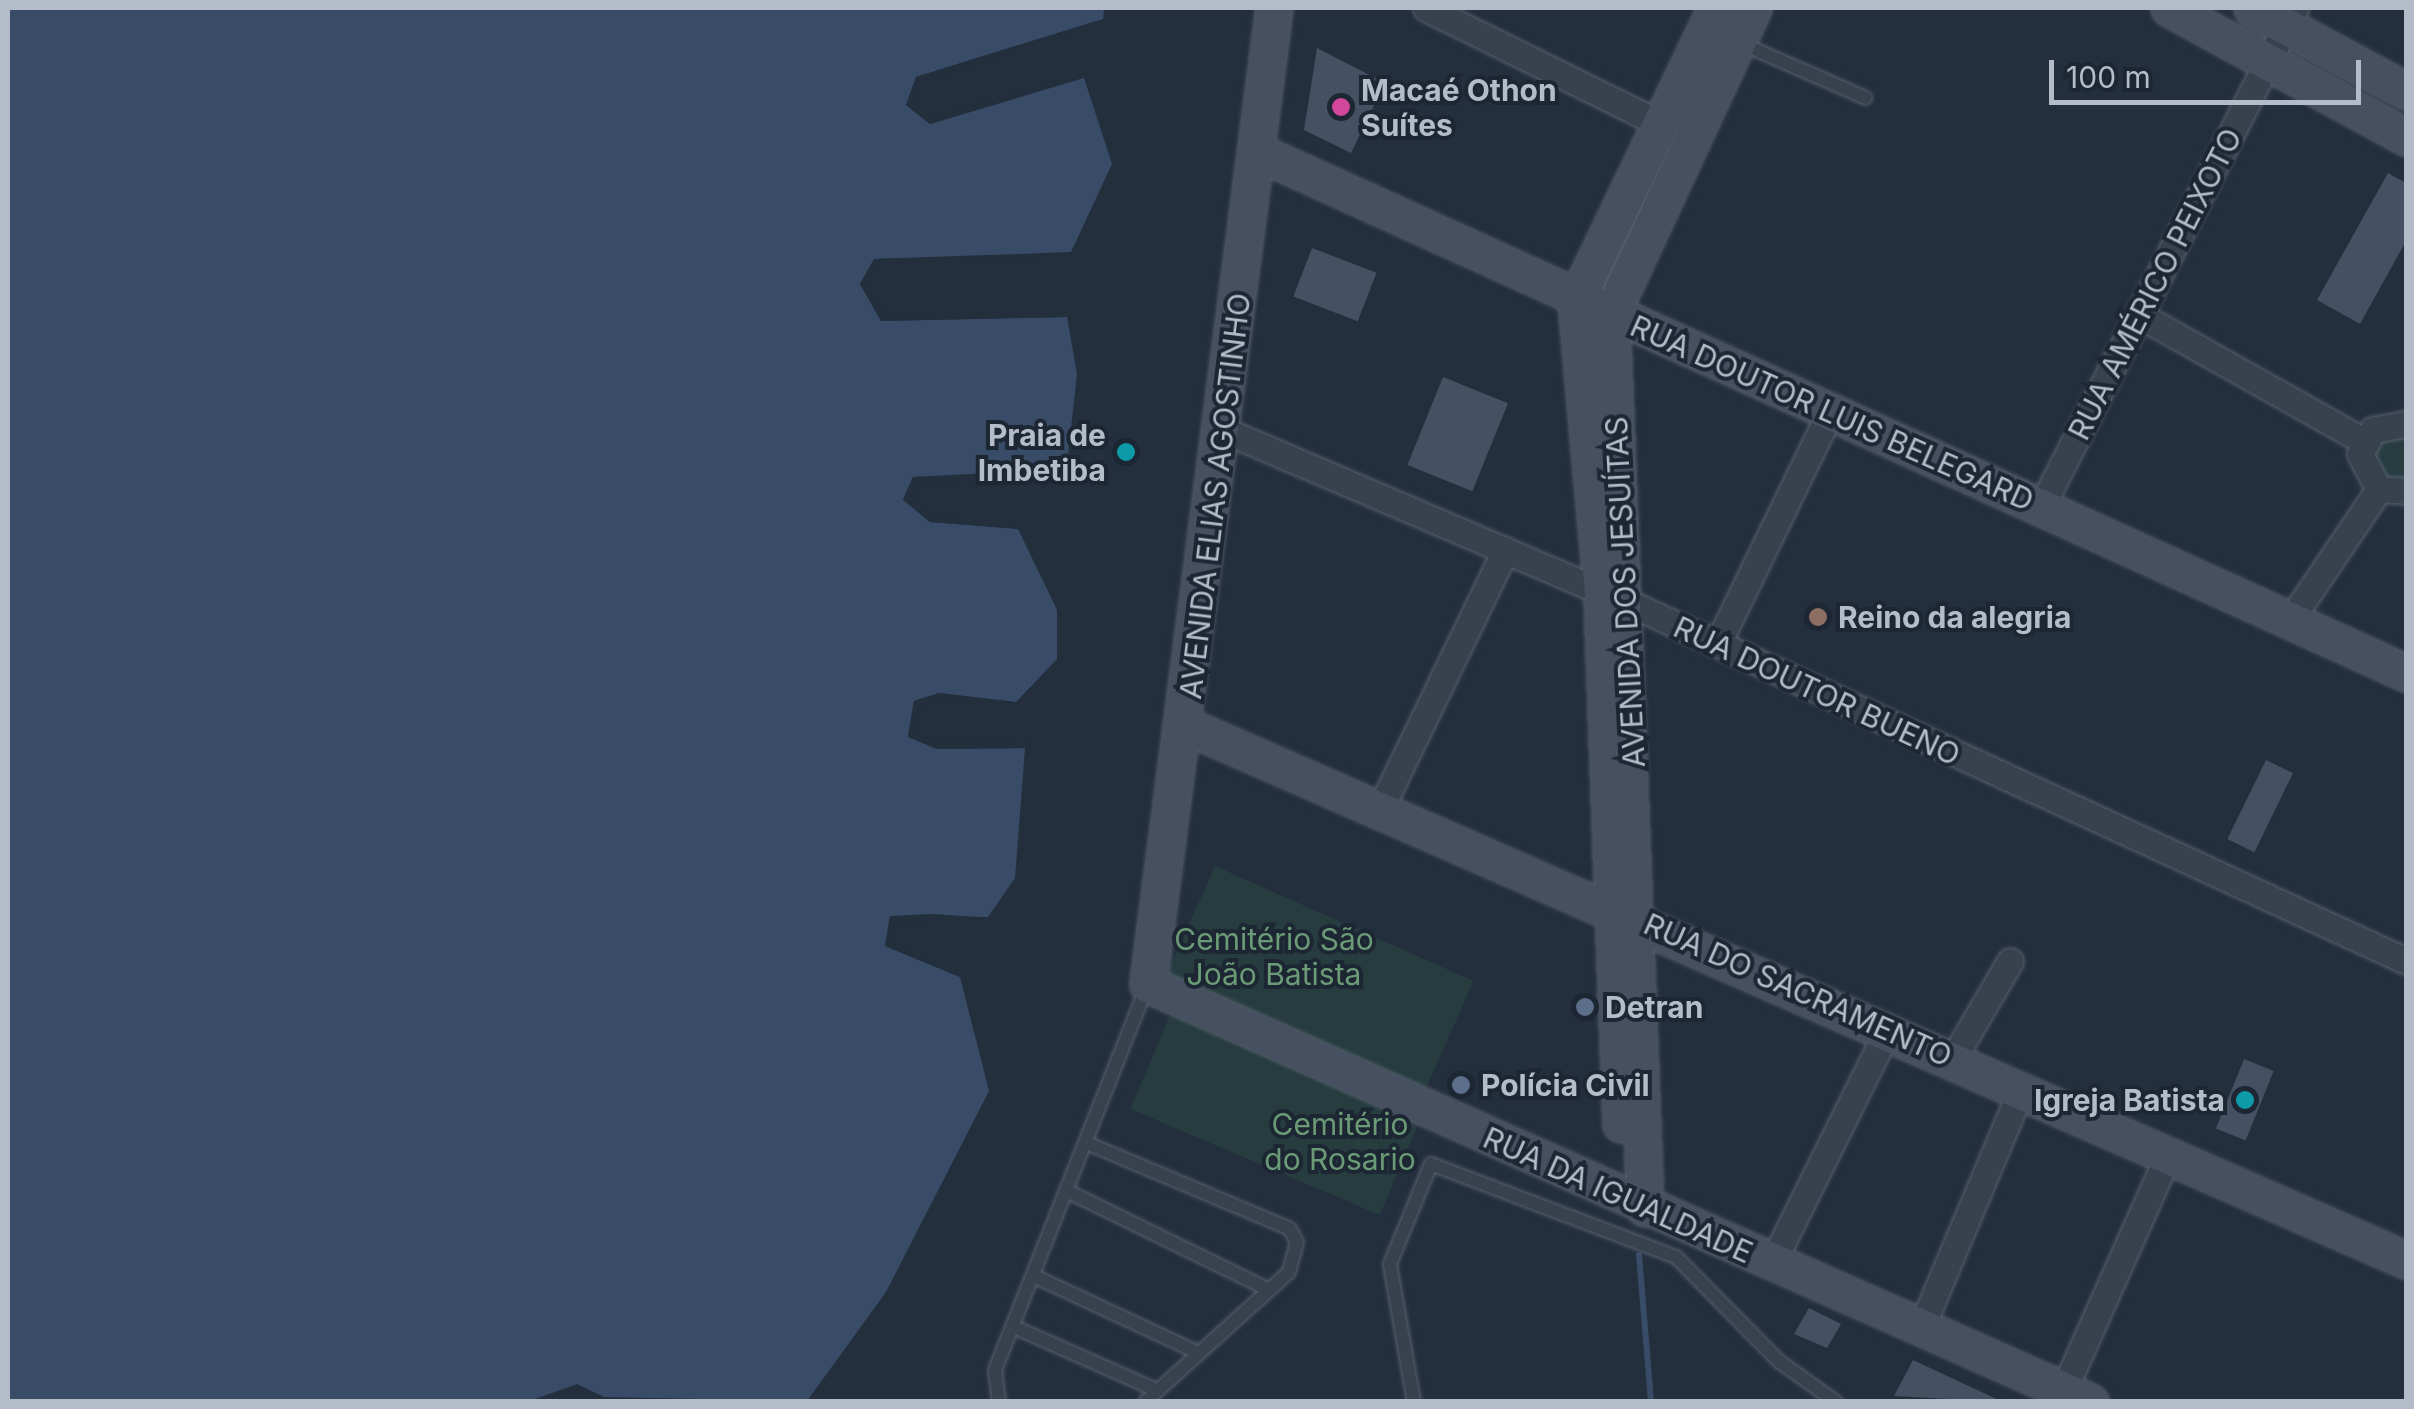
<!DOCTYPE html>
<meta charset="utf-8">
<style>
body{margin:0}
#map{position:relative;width:2414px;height:1409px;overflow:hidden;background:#242f3e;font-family:Inter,sans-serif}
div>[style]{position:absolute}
.green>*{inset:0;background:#263c3f;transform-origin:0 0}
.water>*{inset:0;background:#394c67}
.pier>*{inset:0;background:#242f3e}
.stream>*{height:6px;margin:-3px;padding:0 3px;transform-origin:3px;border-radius:3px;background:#394c67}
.building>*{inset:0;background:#455162;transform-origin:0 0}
.roads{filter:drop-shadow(0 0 2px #565f6c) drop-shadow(0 0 2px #565f6c)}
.lane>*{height:12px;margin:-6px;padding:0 6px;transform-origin:6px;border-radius:6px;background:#38414e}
.street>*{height:25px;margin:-12.5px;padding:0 12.5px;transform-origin:12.5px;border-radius:12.5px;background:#38414e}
.secondary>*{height:35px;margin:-17.5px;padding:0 17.5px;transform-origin:17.5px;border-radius:17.5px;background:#465061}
.dots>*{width:28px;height:28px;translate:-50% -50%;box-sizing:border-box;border:5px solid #1d2633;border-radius:50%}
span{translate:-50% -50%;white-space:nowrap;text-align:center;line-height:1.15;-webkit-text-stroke:8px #1d2633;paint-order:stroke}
.poi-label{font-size:30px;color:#b4bcc9;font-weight:700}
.left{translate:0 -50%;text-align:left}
.right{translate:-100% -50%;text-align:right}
.street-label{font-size:30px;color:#b4bcc9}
.park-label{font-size:30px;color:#6b9a76}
.frame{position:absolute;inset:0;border:10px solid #b4bcc9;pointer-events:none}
.scale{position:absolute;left:2049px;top:60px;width:312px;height:45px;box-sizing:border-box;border:5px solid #b4bcc9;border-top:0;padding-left:12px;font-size:30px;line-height:35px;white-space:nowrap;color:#b4bcc9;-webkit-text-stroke:8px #1d2633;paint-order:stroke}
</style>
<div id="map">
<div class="green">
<div style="clip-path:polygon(2406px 428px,2406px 485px,2383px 485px,2369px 442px)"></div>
<div style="left:1215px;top:866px;width:283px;height:118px;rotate:24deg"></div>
<div style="left:1174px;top:1006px;width:271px;height:112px;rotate:23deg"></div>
</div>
<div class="water">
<div style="clip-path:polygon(8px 8px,1104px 8px,1103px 19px,916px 77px,906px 105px,930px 124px,1084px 78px,1112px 164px,1071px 252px,874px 259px,860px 284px,881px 321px,1067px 317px,1077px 374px,1066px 473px,913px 477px,903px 499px,930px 522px,1018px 529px,1057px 610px,1057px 659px,1016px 702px,939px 693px,914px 701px,908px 737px,937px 749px,1025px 748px,1015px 878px,988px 917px,890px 916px,885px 946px,960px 977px,989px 1091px,886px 1292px,807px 1401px,604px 1397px,577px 1384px,527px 1402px,8px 1402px)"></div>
</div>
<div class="pier">
<div style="clip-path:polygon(1103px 19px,920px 81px,912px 103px,931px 118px,1089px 76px,930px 124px,906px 105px,916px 77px)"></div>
<div style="clip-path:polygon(1076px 254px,877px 264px,866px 284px,883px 316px,1067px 317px,881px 321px,860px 284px,874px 259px)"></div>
<div style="clip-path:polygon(1044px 470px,1070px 474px,916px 482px,909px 498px,932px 517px,1023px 529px,930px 522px,903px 500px,913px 477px)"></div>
<div style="clip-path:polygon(939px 693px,1022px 703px,939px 698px,919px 705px,914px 734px,938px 744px,1025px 743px,1030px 748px,937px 749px,908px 737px,914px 701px)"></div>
<div style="clip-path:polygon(890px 916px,932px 914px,993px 918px,894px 921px,891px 944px,960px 977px,885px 946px)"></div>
</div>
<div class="stream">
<div style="left:1639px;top:1255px;width:147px;rotate:85.3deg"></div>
</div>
<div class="building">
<div style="clip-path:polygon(1317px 48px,1385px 83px,1351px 153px,1304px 130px)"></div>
<div style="clip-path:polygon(2388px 173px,2406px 183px,2406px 241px,2360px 324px,2317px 300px)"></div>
<div style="left:1312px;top:248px;width:69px;height:52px;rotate:21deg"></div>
<div style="left:1443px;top:377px;width:70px;height:95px;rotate:22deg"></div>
<div style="left:2266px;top:760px;width:30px;height:88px;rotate:26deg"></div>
<div style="left:2244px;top:1059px;width:32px;height:75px;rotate:22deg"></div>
<div style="clip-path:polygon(1809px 1308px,1841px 1324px,1827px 1348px,1794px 1334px)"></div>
<div style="clip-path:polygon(1913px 1360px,2003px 1402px,1894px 1396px)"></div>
</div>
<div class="roads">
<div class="lane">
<div style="left:1740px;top:43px;width:137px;rotate:23.6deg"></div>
<div style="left:1089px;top:1144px;width:218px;rotate:22.9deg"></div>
<div style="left:1290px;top:1229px;width:15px;rotate:62deg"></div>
<div style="left:1297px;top:1242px;width:31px;rotate:105deg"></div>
<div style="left:1289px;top:1272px;width:194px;rotate:137.9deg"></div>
<div style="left:1067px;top:1191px;width:225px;rotate:26.1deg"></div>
<div style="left:1036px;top:1277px;width:180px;rotate:25deg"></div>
<div style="left:1014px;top:1327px;width:155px;rotate:23.9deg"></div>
<div style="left:999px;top:1402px;width:32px;rotate:-97deg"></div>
<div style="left:995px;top:1370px;width:415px;rotate:-68.4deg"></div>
<div style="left:1414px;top:1402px;width:140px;rotate:-99.9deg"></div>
<div style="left:1390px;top:1264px;width:108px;rotate:-67.7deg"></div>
<div style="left:1431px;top:1164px;width:262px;rotate:20.8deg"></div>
<div style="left:1676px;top:1257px;width:148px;rotate:45.3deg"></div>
<div style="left:1780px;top:1362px;width:69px;rotate:35.5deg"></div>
</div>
<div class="street">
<div style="left:1426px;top:8px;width:264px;rotate:26.3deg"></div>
<div style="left:2141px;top:316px;width:256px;rotate:29.3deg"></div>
<div style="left:2406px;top:424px;width:34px;rotate:170deg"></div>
<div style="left:2373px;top:430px;width:27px;rotate:118deg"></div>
<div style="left:2360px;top:454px;width:40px;rotate:62deg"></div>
<div style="left:2379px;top:489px;width:27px;rotate:4deg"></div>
<div style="left:1223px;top:430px;width:439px;rotate:23.1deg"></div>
<div style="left:1627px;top:602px;width:858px;rotate:24.74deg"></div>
<div style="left:2041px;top:507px;width:560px;rotate:-63.02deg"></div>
<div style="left:2289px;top:622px;width:161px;rotate:-55.9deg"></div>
<div style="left:1718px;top:643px;width:257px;rotate:-64.1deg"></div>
<div style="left:1382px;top:805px;width:283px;rotate:-64.2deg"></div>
<div style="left:1954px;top:1057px;width:111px;rotate:-59.7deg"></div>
<div style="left:1772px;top:1263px;width:259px;rotate:-63.6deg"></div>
<div style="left:1921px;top:1328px;width:256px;rotate:-67.2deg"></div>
<div style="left:2064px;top:1389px;width:253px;rotate:-66deg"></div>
</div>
<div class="secondary">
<div style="left:1274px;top:8px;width:984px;rotate:97.36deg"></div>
<div style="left:1148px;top:984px;width:1031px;rotate:23.93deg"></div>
<div style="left:2169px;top:8px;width:270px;rotate:28.6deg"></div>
<div style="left:2252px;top:8px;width:175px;rotate:28.3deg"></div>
<div style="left:1258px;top:152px;width:1261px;rotate:24.41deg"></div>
<div style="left:1187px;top:726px;width:1331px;rotate:23.66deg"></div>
<div style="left:1621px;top:1124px;width:532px;rotate:-92.05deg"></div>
<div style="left:1602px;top:592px;width:293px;rotate:-95.1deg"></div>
<div style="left:1576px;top:300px;width:324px;rotate:-64.4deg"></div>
<div style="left:1645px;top:1208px;width:895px;rotate:-92.18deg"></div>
<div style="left:1611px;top:314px;width:337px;rotate:-65.1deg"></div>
</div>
</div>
<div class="dots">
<div style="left:1341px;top:107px;background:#d1479c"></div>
<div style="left:1126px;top:452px;background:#0f9aa8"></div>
<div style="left:1818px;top:617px;background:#8d6e63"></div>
<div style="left:1585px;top:1007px;background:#5c6f8a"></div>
<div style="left:1461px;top:1085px;background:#5c6f8a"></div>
<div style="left:2245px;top:1100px;background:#0f9aa8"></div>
</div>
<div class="poi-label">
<span class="left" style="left:1361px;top:107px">Macaé Othon<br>Suítes</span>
<span class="right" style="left:1106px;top:452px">Praia de<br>Imbetiba</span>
<span class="left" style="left:1838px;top:617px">Reino da alegria</span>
<span class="left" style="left:1605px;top:1007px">Detran</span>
<span class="left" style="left:1481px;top:1085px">Polícia Civil</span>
<span class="right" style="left:2225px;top:1100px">Igreja Batista</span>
</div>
<div class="street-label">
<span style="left:2155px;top:284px;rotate:-63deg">RUA AMÉRICO PEIXOTO</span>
<span style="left:1832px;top:413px;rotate:24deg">RUA DOUTOR LUIS BELEGARD</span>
<span style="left:1215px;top:496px;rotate:-83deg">AVENIDA ELIAS AGOSTINHO</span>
<span style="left:1625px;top:592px;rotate:-93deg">AVENIDA DOS JESUÍTAS</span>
<span style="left:1817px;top:691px;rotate:25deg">RUA DOUTOR BUENO</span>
<span style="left:1798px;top:990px;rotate:24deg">RUA DO SACRAMENTO</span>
<span style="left:1618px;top:1195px;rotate:24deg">RUA DA IGUALDADE</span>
</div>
<div class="park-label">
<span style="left:1274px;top:956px">Cemitério São<br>João Batista</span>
<span style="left:1340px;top:1141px">Cemitério<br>do Rosario</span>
</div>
<div class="frame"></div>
<div class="scale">100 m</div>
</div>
